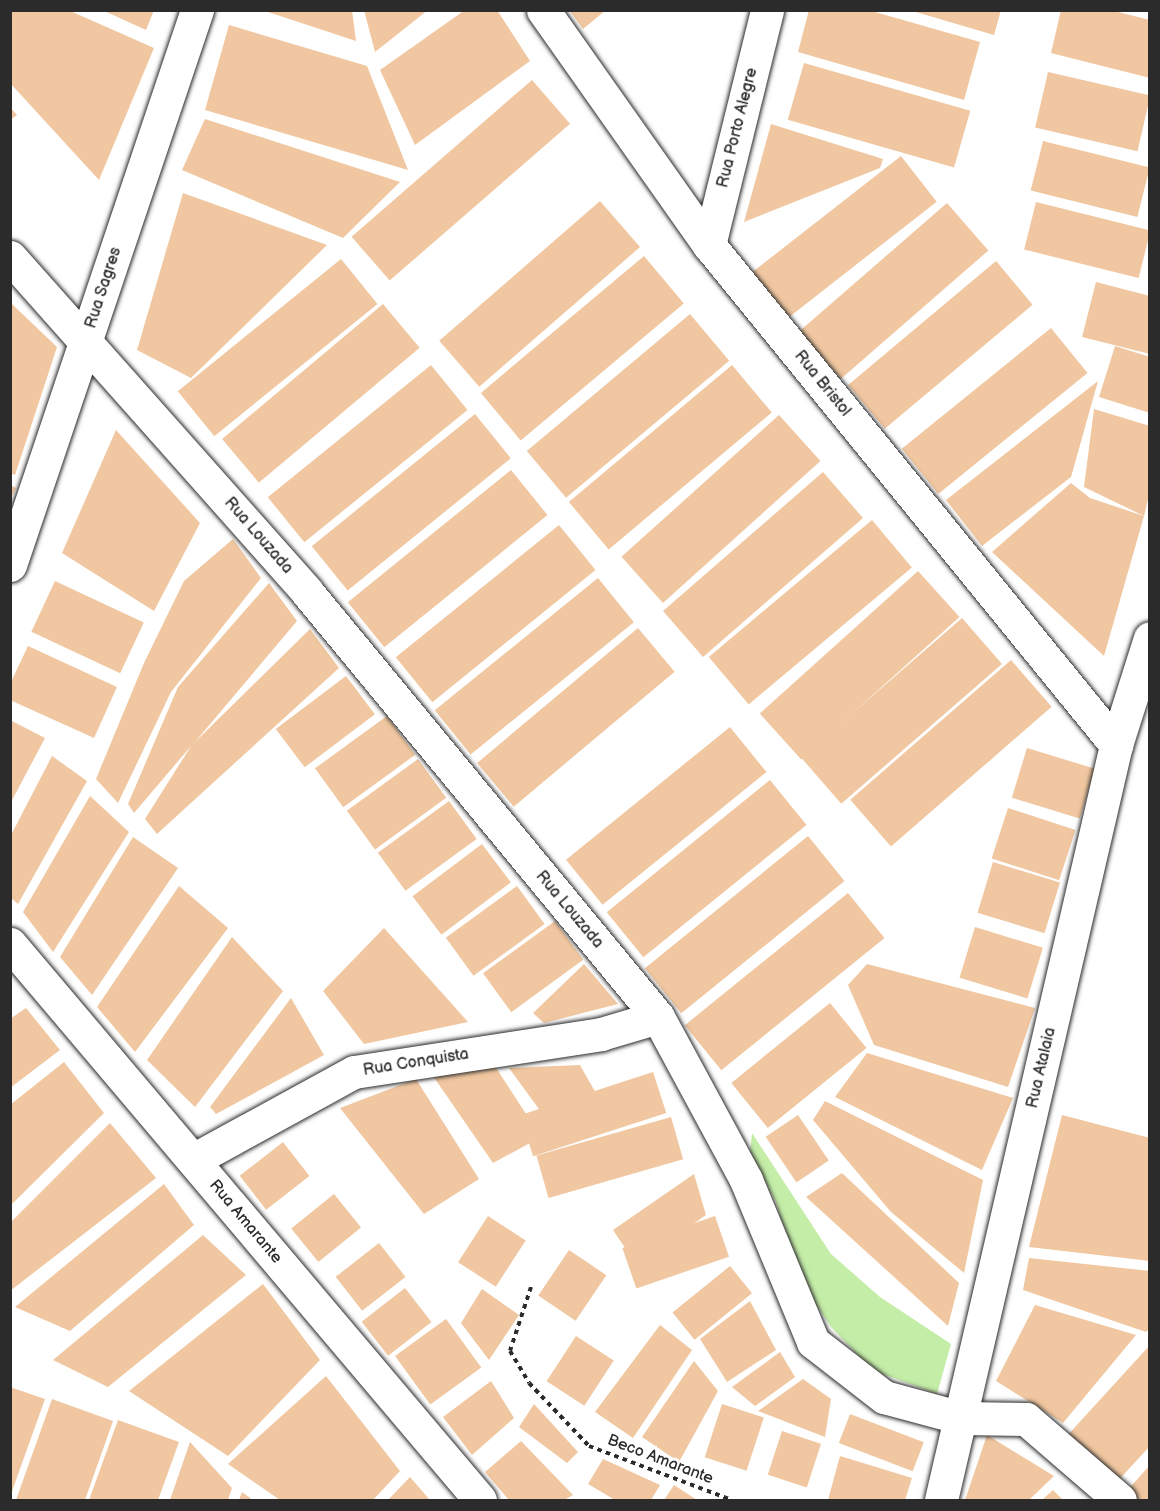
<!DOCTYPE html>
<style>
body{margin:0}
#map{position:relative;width:1160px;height:1511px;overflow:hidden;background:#fff;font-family:"Balsamiq Sans",sans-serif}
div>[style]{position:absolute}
.green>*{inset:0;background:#c4eda8}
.building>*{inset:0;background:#f0c7a0;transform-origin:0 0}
.path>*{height:4px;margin-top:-2px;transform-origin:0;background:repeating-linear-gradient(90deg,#2b2b2b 0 4.5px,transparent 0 9px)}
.roads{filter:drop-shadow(0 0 2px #2b2b2b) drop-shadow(0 0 2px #2b2b2b)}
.minor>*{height:33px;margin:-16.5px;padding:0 16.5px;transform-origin:16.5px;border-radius:16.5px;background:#fff}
span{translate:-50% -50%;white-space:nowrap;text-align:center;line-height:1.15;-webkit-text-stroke:6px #fff;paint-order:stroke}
.street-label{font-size:16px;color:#2b2b2b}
.frame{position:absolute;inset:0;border:12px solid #2b2b2b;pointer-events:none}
</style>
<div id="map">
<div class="green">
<div style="clip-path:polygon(752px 1133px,831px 1254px,880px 1297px,951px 1344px,937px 1394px,872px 1370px,831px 1327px,797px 1276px,776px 1202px,750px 1153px)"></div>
</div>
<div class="building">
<div style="clip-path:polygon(10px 10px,68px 10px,154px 48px,99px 180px,10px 83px)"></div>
<div style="clip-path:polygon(102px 10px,154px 10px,146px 30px)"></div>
<div style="clip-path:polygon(265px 10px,352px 10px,356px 41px,265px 11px)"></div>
<div style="clip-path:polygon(364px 10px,428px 10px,375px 52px)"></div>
<div style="clip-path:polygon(465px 10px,497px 10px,530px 61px,415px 145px,380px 70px)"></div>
<div style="clip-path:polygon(569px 10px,606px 10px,583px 29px)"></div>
<div style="clip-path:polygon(809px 10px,868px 10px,980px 42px,964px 100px,798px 52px)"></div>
<div style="clip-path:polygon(909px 10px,1001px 10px,994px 35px)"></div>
<div style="clip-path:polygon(1061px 10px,1110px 10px,1150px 20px,1150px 78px,1051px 53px)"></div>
<div style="clip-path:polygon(229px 25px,367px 66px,408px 170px,205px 110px)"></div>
<div style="left:804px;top:63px;width:173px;height:59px;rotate:16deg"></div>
<div style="left:1048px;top:72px;width:105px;height:57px;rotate:13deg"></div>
<div style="left:532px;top:80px;width:58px;height:239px;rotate:49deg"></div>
<div style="clip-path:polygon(10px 107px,17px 115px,10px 120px)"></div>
<div style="clip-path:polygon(205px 119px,400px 182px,343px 238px,182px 170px)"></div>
<div style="clip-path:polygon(771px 124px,883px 159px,880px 168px,744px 222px)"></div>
<div style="left:1043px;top:141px;width:110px;height:51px;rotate:14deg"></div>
<div style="left:901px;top:156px;width:58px;height:192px;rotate:52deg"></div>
<div style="clip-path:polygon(183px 193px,327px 245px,191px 378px,137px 350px)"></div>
<div style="left:600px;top:201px;width:61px;height:213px;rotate:49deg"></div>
<div style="left:1036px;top:202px;width:118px;height:49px;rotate:14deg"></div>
<div style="left:947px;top:203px;width:63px;height:196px;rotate:49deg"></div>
<div style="left:644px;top:256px;width:62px;height:213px;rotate:50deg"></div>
<div style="left:341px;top:259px;width:58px;height:210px;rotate:51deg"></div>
<div style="left:996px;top:261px;width:57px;height:193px;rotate:50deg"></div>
<div style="clip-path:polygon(1096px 282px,1150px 296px,1150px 354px,1082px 337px)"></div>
<div style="clip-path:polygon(12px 304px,57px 347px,15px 475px,10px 473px)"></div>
<div style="left:383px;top:304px;width:57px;height:210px;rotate:50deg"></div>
<div style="left:690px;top:314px;width:61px;height:213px;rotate:50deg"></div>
<div style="left:1051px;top:328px;width:58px;height:192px;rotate:51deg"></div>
<div style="clip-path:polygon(1115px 346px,1150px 357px,1150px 413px,1099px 397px)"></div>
<div style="left:431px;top:365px;width:58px;height:210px;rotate:51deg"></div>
<div style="left:732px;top:365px;width:62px;height:213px;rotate:50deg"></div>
<div style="clip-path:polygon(1098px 381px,1071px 477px,982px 546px,946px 500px)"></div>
<div style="clip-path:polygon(1094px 409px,1150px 426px,1150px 491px,1144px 516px,1084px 487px)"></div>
<div style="left:475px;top:414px;width:57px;height:210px;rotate:51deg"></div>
<div style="left:779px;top:415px;width:62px;height:212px;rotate:48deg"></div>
<div style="clip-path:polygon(116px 430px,200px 523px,154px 611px,62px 553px)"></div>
<div style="left:511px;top:470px;width:58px;height:210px;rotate:51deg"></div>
<div style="left:823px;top:472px;width:61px;height:212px;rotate:49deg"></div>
<div style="clip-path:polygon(1071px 483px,1090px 498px,1144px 516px,1104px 656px,992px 552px)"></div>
<div style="clip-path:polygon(10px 485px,16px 488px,10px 500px)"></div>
<div style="left:872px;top:520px;width:62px;height:213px;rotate:50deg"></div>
<div style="left:559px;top:525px;width:58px;height:210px;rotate:51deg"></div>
<div style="clip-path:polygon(233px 539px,261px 578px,171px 692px,118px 803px,96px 779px,144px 663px,184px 581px)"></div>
<div style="left:918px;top:571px;width:62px;height:213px;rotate:48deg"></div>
<div style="left:598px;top:578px;width:57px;height:210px;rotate:51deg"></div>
<div style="left:55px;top:581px;width:98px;height:56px;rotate:25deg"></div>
<div style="clip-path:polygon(269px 583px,297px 621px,195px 742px,310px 629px,339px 668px,157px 834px,145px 819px,191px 746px,134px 813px,128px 804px,178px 687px)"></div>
<div style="left:962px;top:618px;width:61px;height:213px;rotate:49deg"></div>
<div style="left:638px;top:628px;width:57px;height:210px;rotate:50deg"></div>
<div style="clip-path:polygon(28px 646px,117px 687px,94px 738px,10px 700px,10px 684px)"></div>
<div style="left:1011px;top:660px;width:62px;height:213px;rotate:49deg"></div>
<div style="left:346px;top:676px;width:48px;height:88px;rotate:53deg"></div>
<div style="left:387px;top:716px;width:48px;height:89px;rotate:54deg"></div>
<div style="clip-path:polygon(10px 720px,45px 738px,10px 804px)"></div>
<div style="left:730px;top:727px;width:58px;height:211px;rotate:51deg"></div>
<div style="left:1027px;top:748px;width:71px;height:52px;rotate:17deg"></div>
<div style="clip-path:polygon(52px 756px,87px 781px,18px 904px,10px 897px,10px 837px)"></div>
<div style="left:418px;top:759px;width:48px;height:88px;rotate:54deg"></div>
<div style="left:770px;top:780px;width:58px;height:210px;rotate:51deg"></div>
<div style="clip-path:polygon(90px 796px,129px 832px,53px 952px,23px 912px)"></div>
<div style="left:449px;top:801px;width:47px;height:88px;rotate:54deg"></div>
<div style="left:1008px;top:808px;width:71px;height:53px;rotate:18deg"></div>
<div style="left:808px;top:836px;width:58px;height:210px;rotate:51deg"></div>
<div style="clip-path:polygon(133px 837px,178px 868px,92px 995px,60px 957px)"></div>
<div style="left:482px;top:844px;width:48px;height:87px;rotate:53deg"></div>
<div style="left:993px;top:862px;width:70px;height:53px;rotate:17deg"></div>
<div style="clip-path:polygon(179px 886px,228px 928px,135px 1052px,97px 1007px)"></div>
<div style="left:517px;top:886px;width:47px;height:88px;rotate:54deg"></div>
<div style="left:848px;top:893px;width:58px;height:210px;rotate:51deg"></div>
<div style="left:555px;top:921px;width:48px;height:89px;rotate:54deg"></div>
<div style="left:975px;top:927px;width:71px;height:53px;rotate:17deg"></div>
<div style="clip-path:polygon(384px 928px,468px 1022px,364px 1044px,323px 991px)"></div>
<div style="clip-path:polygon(232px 937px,283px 991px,195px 1107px,147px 1060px)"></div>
<div style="clip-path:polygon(584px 964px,618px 1004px,544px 1023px,533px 1013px)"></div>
<div style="clip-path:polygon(867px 964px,1035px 1008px,1008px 1087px,874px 1045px,848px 985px)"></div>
<div style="clip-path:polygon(291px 998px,324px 1055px,216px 1114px,210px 1107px)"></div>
<div style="left:830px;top:1003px;width:58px;height:127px;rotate:51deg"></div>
<div style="clip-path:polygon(26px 1008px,60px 1050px,10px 1088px,10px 1019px)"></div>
<div style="clip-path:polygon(867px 1053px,1013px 1098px,982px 1170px,835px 1097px)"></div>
<div style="clip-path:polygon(491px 1060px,541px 1137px,493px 1163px,433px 1076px)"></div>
<div style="clip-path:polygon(64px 1062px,104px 1113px,10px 1206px,10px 1105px)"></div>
<div style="clip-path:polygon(580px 1065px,602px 1104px,555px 1131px,509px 1068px)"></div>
<div style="left:653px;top:1072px;width:43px;height:140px;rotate:72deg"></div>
<div style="clip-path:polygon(416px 1079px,479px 1179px,424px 1214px,340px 1108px)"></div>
<div style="clip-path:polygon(825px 1101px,983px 1180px,964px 1273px,891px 1212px,813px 1120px)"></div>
<div style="left:798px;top:1115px;width:55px;height:39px;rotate:56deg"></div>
<div style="clip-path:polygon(1062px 1115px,1150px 1138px,1150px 1261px,1029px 1247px)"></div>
<div style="left:671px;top:1117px;width:44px;height:140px;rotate:74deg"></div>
<div style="clip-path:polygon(110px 1123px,156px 1178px,10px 1291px,10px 1223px)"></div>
<div style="left:283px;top:1142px;width:43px;height:55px;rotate:52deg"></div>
<div style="clip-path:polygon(842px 1173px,959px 1283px,948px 1326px,806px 1197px)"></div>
<div style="clip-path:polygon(694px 1174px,706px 1215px,636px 1264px,613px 1230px)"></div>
<div style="clip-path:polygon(164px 1184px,194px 1225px,70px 1331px,15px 1307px)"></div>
<div style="left:334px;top:1194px;width:43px;height:55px;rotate:51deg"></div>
<div style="left:488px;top:1216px;width:45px;height:55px;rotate:33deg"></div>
<div style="left:715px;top:1216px;width:43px;height:98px;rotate:71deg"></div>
<div style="clip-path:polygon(203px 1235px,246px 1275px,108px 1387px,53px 1360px)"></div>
<div style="left:379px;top:1243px;width:43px;height:55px;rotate:52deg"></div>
<div style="left:569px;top:1250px;width:45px;height:55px;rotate:34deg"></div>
<div style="clip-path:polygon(1029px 1258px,1150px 1271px,1150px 1328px,1146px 1332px,1023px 1290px)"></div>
<div style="left:730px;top:1266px;width:35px;height:74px;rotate:51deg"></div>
<div style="clip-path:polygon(263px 1284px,320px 1360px,228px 1456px,129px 1391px)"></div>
<div style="left:405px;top:1288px;width:43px;height:55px;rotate:52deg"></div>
<div style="clip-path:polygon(482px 1289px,519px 1315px,489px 1360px,461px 1323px)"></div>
<div style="clip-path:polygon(750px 1301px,776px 1350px,727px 1382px,700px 1339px)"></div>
<div style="clip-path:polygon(1035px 1305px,1136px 1335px,1063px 1423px,996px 1381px)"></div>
<div style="left:446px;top:1319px;width:60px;height:63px;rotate:54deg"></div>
<div style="clip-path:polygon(660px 1325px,692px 1350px,633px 1438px,595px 1412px)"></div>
<div style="left:576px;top:1336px;width:45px;height:54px;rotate:33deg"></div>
<div style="clip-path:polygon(1150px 1345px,1150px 1446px,1115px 1484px,1065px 1438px)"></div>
<div style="clip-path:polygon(780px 1352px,795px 1377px,755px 1406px,732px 1387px)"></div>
<div style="clip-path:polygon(694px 1361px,718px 1391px,679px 1462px,642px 1437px)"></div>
<div style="clip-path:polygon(326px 1376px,400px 1471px,373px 1500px,280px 1500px,228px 1464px)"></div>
<div style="clip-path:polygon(803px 1379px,831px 1399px,825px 1437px,758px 1411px)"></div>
<div style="clip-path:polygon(491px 1381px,514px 1418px,472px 1455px,443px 1417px)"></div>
<div style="clip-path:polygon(10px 1387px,45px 1399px,11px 1494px,10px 1494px)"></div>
<div style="clip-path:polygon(52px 1399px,113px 1421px,85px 1500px,16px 1500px)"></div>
<div style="clip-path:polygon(534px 1404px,578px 1452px,567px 1463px,519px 1427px)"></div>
<div style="left:722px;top:1404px;width:44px;height:56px;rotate:18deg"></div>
<div style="left:850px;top:1414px;width:79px;height:31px;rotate:21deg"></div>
<div style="clip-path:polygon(118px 1420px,179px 1442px,158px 1500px,89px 1500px)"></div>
<div style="left:782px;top:1431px;width:41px;height:46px;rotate:18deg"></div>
<div style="clip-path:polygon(987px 1435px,1054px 1476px,1029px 1500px,965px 1500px)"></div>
<div style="clip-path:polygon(521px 1441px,573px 1495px,564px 1500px,509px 1500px,485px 1472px)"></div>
<div style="clip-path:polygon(190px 1442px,232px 1488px,228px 1500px,170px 1500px)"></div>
<div style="clip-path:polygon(840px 1456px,912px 1478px,905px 1500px,828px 1500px)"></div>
<div style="clip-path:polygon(603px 1459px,660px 1485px,651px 1500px,615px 1500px,588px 1484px)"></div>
<div style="clip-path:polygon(1150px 1465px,1150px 1500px,1133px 1500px,1125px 1493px)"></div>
<div style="clip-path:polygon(410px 1477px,430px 1500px,388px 1500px)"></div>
<div style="clip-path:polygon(674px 1485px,697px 1500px,664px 1500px)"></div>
<div style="clip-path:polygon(1053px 1490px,1063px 1500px,1042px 1500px)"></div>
<div style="clip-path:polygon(242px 1492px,253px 1500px,239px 1500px)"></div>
</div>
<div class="path">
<div style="left:531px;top:1287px;width:67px;rotate:108.2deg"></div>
<div style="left:510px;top:1351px;width:37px;rotate:59deg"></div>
<div style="left:529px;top:1383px;width:87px;rotate:46.4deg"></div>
<div style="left:589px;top:1446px;width:153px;rotate:20.7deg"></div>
</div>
<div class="roads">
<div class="minor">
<div style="left:543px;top:10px;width:288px;rotate:54.8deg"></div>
<div style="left:709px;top:245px;width:645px;rotate:50.85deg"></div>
<div style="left:709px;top:245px;width:242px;rotate:-76.1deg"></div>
<div style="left:10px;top:257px;width:448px;rotate:48.4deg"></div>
<div style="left:307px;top:592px;width:551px;rotate:50.45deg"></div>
<div style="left:658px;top:1017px;width:185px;rotate:61.6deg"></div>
<div style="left:746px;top:1180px;width:175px;rotate:67.5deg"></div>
<div style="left:813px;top:1342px;width:90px;rotate:37.8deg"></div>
<div style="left:884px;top:1397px;width:81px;rotate:15.1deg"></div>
<div style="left:962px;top:1418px;width:64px;rotate:0.9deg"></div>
<div style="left:1026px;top:1419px;width:124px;rotate:40.8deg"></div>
<div style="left:10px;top:565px;width:586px;rotate:-71.38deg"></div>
<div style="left:10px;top:944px;width:728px;rotate:49.79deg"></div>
<div style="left:193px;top:1160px;width:183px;rotate:-28.7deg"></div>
<div style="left:354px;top:1072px;width:250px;rotate:-8.7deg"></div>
<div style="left:601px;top:1034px;width:59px;rotate:-16.6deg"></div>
<div style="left:941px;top:1500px;width:775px;rotate:-76.95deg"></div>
<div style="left:1116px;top:745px;width:112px;rotate:-72.4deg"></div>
</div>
</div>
<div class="street-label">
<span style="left:738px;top:128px;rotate:-76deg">Rua Porto Alegre</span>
<span style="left:104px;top:288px;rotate:-72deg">Rua Sagres</span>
<span style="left:822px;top:384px;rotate:51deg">Rua Bristol</span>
<span style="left:258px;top:536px;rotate:49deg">Rua Louzada</span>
<span style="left:569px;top:910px;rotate:50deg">Rua Louzada</span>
<span style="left:416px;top:1063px;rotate:-9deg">Rua Conquista</span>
<span style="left:1042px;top:1068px;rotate:-77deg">Rua Atalaia</span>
<span style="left:245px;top:1222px;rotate:50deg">Rua Amarante</span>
<span style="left:660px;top:1460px;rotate:21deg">Beco Amarante</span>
</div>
<div class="frame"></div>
</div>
